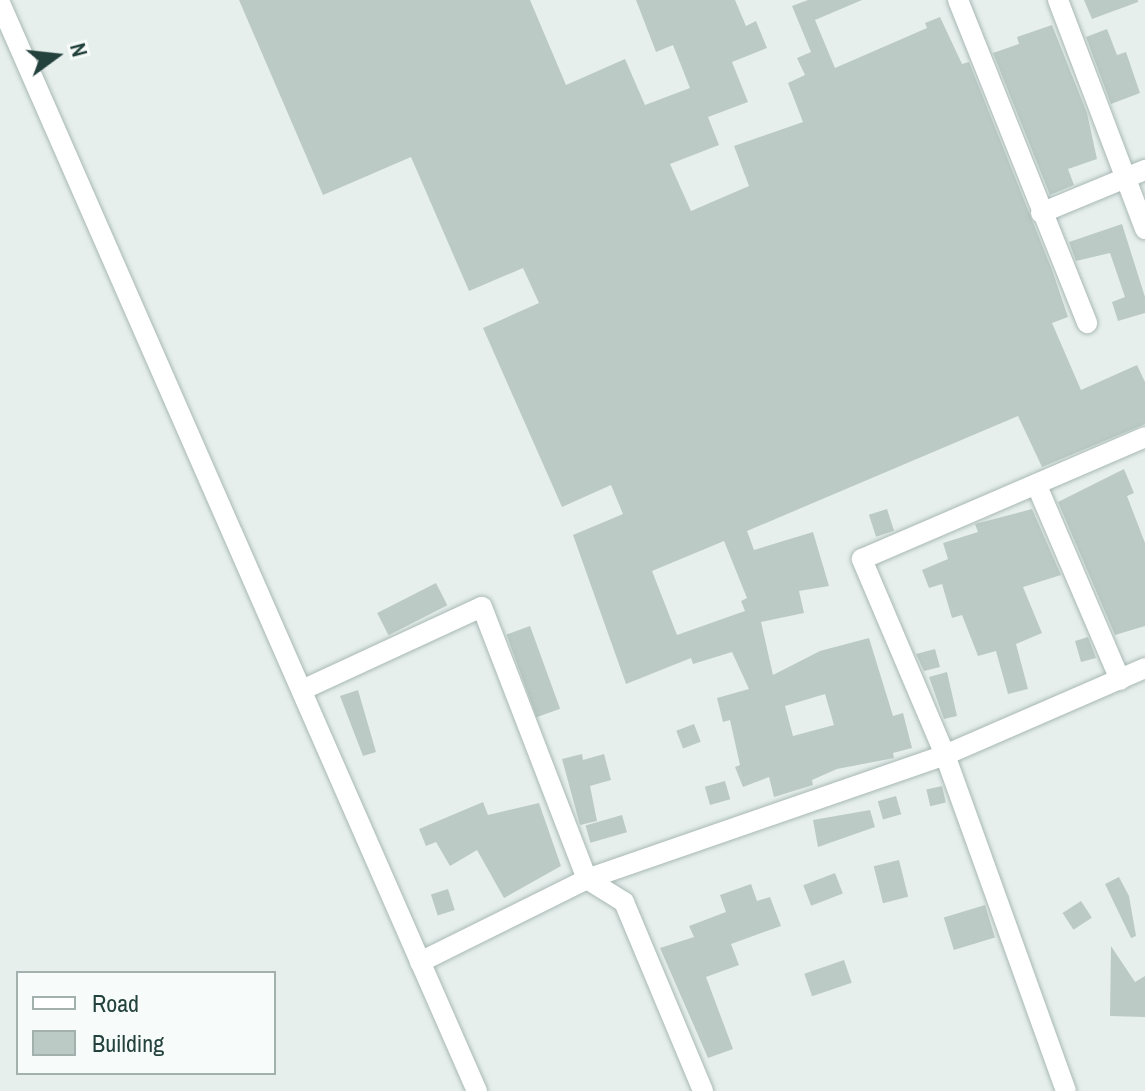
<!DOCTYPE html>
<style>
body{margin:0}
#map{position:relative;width:1145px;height:1091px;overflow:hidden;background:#e6efec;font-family:"Archivo Narrow",sans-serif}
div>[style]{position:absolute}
.building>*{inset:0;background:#bbcac5;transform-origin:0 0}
.roads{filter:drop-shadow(0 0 2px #a8b8b4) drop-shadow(0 0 2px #a8b8b4)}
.street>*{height:20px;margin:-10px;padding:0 10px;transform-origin:10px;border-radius:10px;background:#fff}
span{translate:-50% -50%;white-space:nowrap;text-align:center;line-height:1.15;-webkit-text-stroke:6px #f7fbf9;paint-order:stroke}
.legend{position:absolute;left:16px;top:971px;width:260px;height:104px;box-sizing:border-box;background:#f7fbf9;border:2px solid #a3b1ae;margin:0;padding:10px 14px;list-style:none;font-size:24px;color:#24423d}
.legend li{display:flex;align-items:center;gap:16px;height:40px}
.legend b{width:40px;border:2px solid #a3b1ae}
.north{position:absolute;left:16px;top:16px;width:80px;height:80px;-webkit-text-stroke:6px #f7fbf9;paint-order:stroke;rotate:75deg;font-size:22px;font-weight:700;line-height:32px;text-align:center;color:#24423d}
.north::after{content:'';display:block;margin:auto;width:28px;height:36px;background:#24423d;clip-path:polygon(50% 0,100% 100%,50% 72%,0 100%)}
</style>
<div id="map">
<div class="building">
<div style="clip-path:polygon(evenodd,239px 0,530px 0,566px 85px,625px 59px,645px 105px,690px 88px,673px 45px,656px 52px,636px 0,735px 0,746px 26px,756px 21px,767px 48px,732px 62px,748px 102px,708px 117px,719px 145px,670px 164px,691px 211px,749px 186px,734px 146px,803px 122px,788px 83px,805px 75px,797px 58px,811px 52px,792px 6px,808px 0,862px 0,815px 20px,835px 68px,927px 28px,925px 23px,940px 17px,962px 64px,969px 62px,1052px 270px,1068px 317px,1052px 323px,1081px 390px,1137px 365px,1145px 382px,1145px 424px,1042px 467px,1018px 416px,747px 531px,754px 550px,813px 532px,829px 586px,799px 591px,804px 613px,761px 622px,773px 675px,820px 651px,869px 638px,893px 716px,903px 713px,912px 748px,893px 753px,894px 758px,837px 769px,812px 780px,813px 785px,774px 797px,769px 777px,743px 787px,735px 767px,740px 765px,730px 720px,723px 722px,717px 698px,749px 689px,732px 652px,693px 664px,691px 658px,626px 684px,573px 535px,623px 514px,611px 485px,562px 507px,483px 328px,539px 303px,523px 268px,469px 291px,411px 157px,323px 195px,239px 0,724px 541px,747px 598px,741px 601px,745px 611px,677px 635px,652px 571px,724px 541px,239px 0,825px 694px,834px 725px,793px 736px,785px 706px,825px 694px)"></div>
<div style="clip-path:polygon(1084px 0,1138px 0,1138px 2px,1092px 19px)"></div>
<div style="clip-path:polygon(1052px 25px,1087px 113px,1097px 159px,1068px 169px,1074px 185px,1050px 195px,993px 53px,1019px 44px,1017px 37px)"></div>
<div style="clip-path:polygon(1107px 29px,1117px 55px,1126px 52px,1140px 93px,1111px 104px,1086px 37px)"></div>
<div style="clip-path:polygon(1122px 224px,1145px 297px,1145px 313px,1118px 321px,1112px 302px,1125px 297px,1110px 253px,1076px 261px,1069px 242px)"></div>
<div style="clip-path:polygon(1124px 469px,1134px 493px,1127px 496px,1145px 543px,1145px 626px,1115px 635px,1058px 502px)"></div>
<div style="left:887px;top:509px;width:23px;height:19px;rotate:72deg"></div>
<div style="clip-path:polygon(1032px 509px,1061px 575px,1023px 587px,1042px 633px,1016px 644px,1028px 689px,1008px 694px,996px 651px,978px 656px,962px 615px,952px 618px,942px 584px,929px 588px,922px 570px,948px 559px,943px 543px,978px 532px,975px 524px)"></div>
<div style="left:436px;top:583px;width:25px;height:66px;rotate:63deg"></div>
<div style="left:530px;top:626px;width:88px;height:25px;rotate:70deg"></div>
<div style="clip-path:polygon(1088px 637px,1096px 658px,1081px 662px,1075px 641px)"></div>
<div style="clip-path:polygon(935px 649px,940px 667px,924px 671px,916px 654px)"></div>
<div style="clip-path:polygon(947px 672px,957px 716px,944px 719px,929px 677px)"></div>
<div style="clip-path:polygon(358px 690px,376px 752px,363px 756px,340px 696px)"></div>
<div style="left:694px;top:724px;width:19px;height:19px;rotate:69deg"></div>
<div style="clip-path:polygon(582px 754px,583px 760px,604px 754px,611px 780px,590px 786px,597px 821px,580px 825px,562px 759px)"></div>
<div style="left:725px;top:781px;width:19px;height:21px;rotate:74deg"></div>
<div style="left:942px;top:786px;width:17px;height:16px;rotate:77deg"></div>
<div style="left:896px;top:796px;width:19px;height:19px;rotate:74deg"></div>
<div style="clip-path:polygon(483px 802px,488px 815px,539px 803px,561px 866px,504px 898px,477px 850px,450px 866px,436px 842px,426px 846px,419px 829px)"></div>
<div style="clip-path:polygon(870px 810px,875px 827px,818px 847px,813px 820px)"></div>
<div style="left:622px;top:815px;width:18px;height:38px;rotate:74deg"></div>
<div style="left:899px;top:860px;width:38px;height:26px;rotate:76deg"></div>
<div style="left:835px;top:873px;width:22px;height:34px;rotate:69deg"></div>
<div style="clip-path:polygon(1119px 877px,1129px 896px,1136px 936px,1131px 938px,1105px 884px)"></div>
<div style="clip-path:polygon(751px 884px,757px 901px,770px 897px,781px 926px,731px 944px,739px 965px,706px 977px,733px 1049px,708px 1058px,660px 948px,694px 937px,689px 926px,726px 912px,720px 895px)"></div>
<div style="left:448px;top:889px;width:22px;height:18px;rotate:72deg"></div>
<div style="left:1081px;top:901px;width:20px;height:22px;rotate:57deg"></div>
<div style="left:985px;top:905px;width:34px;height:43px;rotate:73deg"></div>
<div style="clip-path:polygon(1111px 946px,1135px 982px,1145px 976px,1145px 1017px,1110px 1016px)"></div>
<div style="left:844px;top:960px;width:24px;height:42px;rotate:71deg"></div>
</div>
<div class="roads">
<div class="street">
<div style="left:958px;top:0;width:348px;rotate:68.2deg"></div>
<div style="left:1058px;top:0;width:245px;rotate:69.2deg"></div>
<div style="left:0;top:3px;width:1188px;rotate:66.33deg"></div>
<div style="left:1041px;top:213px;width:113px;rotate:-22.5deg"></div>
<div style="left:1037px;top:486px;width:211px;rotate:66.8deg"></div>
<div style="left:302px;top:690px;width:198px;rotate:-24.8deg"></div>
<div style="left:482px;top:607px;width:292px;rotate:68.9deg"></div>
<div style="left:587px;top:879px;width:44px;rotate:31.9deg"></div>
<div style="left:624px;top:902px;width:205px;rotate:67.3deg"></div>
<div style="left:420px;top:962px;width:186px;rotate:-26.4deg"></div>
<div style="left:587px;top:879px;width:379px;rotate:-19.1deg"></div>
<div style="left:945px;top:755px;width:218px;rotate:-23.5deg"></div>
<div style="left:1066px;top:1091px;width:357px;rotate:-109.8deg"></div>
<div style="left:945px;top:755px;width:213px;rotate:-113deg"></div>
<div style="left:862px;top:559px;width:308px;rotate:-23.3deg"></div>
</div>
</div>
<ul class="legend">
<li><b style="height:10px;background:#fff"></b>Road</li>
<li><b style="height:22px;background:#bbcac5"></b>Building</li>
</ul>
<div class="north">N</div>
</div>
